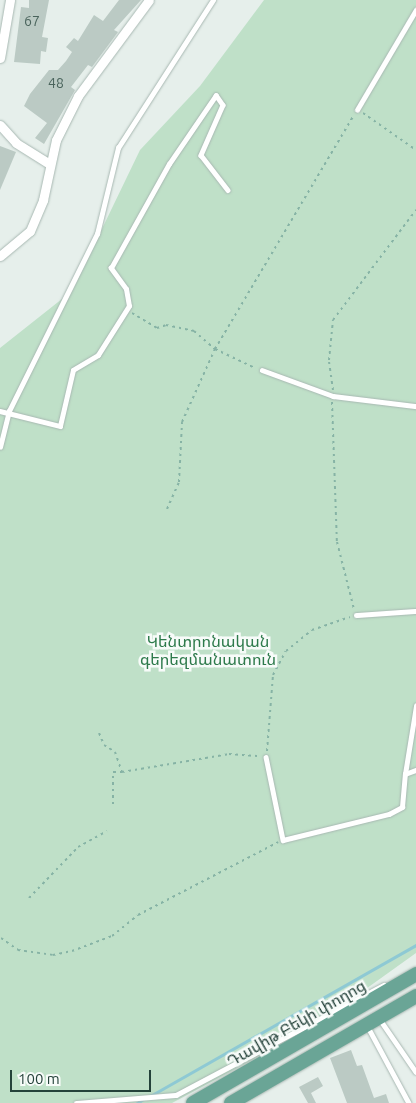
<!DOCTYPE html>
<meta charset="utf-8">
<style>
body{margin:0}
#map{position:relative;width:416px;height:1103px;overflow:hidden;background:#e6efeb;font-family:Ubuntu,"Noto Sans Armenian",sans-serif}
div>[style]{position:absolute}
.green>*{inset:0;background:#bfe0c8}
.stream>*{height:3px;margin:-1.5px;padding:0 1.5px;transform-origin:1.5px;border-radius:1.5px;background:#8ec9d4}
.building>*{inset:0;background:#bbcac4}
.path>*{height:2px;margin-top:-1px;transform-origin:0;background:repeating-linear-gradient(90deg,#86b3a5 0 2.5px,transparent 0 6.5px)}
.roads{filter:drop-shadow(0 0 1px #a8b8b2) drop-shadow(0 0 1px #a8b8b2)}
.service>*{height:4.5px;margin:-2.25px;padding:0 2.25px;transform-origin:2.25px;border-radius:2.25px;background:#fff}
.minor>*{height:9px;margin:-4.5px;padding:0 4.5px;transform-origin:4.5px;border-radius:4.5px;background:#fff}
.primary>*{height:14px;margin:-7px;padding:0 7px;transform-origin:7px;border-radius:7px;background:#6aa596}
span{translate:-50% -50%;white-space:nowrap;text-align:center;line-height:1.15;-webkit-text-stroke:5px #f7fbf9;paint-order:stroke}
.number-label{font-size:14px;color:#4a645c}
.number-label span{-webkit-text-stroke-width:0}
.park-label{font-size:16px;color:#2d7a4b}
.street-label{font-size:16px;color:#24423a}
.scale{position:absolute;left:10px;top:1070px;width:141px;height:22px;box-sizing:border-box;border:2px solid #24423a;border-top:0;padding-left:6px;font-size:15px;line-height:18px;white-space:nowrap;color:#24423a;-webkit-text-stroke:4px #f7fbf9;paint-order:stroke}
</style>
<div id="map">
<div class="green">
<div style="clip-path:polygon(264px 0,416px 0,416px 953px,310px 1029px,172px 1103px,0 1103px,0 348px,72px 291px,140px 150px,200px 86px)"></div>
</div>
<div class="stream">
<div style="left:150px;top:1096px;width:306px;rotate:-29.6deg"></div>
<div style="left:137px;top:1103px;width:9px;rotate:-32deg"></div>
</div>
<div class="building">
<div style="clip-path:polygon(29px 0,49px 0,42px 37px,48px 38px,46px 52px,41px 51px,40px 64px,14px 62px,21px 7px,29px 8px)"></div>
<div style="clip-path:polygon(119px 0,141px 0,114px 30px,118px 32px,92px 67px,88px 65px,71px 87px,75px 90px,44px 144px,35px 138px,47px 123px,24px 106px,30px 94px,49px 70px,58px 70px,66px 61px,72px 52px,66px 47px,74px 38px,78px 41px,94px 15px,103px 21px)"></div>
<div style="clip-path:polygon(0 146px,16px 152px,0 190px)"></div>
<div style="clip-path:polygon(351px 1050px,357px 1066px,362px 1065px,374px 1098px,386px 1094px,389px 1103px,347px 1103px,330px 1058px)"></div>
<div style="clip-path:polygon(318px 1077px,323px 1086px,311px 1093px,316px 1103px,308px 1103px,299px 1087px)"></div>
</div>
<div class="path">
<div style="left:363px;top:113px;width:65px;rotate:34.9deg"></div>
<div style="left:132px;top:313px;width:29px;rotate:31deg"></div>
<div style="left:157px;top:328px;width:9px;rotate:-18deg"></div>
<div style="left:166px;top:325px;width:29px;rotate:12deg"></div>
<div style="left:194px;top:331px;width:28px;rotate:41deg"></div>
<div style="left:215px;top:349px;width:44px;rotate:25.4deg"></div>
<div style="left:333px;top:390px;width:30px;rotate:-98deg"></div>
<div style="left:329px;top:360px;width:40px;rotate:-84.3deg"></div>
<div style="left:333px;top:320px;width:138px;rotate:-53deg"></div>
<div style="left:332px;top:402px;width:140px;rotate:88deg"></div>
<div style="left:337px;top:542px;width:69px;rotate:75.8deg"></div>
<div style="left:167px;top:509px;width:30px;rotate:-66deg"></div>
<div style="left:179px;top:482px;width:60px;rotate:-87.1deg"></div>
<div style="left:182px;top:422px;width:80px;rotate:-65.7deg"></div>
<div style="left:215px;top:349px;width:272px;rotate:-59.3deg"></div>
<div style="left:99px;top:733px;width:13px;rotate:67deg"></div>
<div style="left:104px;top:745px;width:13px;rotate:32deg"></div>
<div style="left:115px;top:752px;width:21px;rotate:71deg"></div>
<div style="left:122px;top:772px;width:109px;rotate:-9.5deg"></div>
<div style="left:229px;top:754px;width:31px;rotate:4deg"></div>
<div style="left:267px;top:751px;width:76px;rotate:-85.5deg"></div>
<div style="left:273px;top:675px;width:27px;rotate:-62deg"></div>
<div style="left:286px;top:651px;width:33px;rotate:-39deg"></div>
<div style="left:312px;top:630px;width:40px;rotate:-18.9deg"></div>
<div style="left:113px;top:804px;width:32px;rotate:-90deg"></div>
<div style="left:113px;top:772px;width:9px"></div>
<div style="left:29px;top:898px;width:71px;rotate:-46.1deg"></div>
<div style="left:78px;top:847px;width:33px;rotate:-29deg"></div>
<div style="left:1px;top:938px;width:21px;rotate:35deg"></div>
<div style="left:18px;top:950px;width:35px;rotate:8deg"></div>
<div style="left:53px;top:955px;width:19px;rotate:-12deg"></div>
<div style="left:72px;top:951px;width:43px;rotate:-20.6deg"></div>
<div style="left:112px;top:936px;width:33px;rotate:-39deg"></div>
<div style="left:138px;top:915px;width:158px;rotate:-27.5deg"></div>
</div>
<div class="roads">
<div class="service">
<div style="left:357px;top:110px;width:116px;rotate:-59.5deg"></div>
<div style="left:262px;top:370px;width:76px;rotate:20.1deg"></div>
<div style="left:333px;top:396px;width:84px;rotate:6.9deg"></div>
<div style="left:0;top:411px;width:62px;rotate:14deg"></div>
<div style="left:60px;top:426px;width:57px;rotate:-76.9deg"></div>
<div style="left:73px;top:370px;width:29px;rotate:-31deg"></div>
<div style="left:98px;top:355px;width:58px;rotate:-57.7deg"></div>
<div style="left:129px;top:306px;width:17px;rotate:-100deg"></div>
<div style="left:126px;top:289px;width:26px;rotate:-126deg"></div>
<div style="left:111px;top:268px;width:119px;rotate:-60.9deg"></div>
<div style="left:169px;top:164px;width:83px;rotate:-55.7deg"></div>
<div style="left:216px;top:95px;width:12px;rotate:55deg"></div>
<div style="left:223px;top:105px;width:55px;rotate:113.7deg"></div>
<div style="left:201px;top:155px;width:44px;rotate:52.4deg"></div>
<div style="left:0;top:447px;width:37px;rotate:-76deg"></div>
<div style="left:9px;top:411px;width:198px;rotate:-63.6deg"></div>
<div style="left:97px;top:234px;width:89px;rotate:-76.3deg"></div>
<div style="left:118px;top:148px;width:176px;rotate:-57.3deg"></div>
<div style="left:356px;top:615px;width:60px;rotate:-3.8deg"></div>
<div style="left:266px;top:757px;width:85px;rotate:78.4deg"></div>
<div style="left:283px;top:840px;width:109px;rotate:-13.8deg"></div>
<div style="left:389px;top:814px;width:15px;rotate:-28deg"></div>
<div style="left:402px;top:807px;width:33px;rotate:-85deg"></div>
<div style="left:405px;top:774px;width:12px;rotate:-20deg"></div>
<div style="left:405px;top:774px;width:69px;rotate:-80.8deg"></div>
<div style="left:379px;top:1018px;width:65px;rotate:55.6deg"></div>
<div style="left:368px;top:1027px;width:86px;rotate:61.7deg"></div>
<div style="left:76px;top:1103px;width:100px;rotate:-4.6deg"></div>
<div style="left:176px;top:1095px;width:235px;rotate:-27.9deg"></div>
</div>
<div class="minor">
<div style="left:0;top:58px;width:59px;rotate:-80.2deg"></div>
<div style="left:0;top:125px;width:24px;rotate:48deg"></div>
<div style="left:16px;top:143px;width:38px;rotate:32deg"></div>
<div style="left:0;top:256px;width:39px;rotate:-40deg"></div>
<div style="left:30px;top:231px;width:34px;rotate:-67deg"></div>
<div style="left:43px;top:200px;width:61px;rotate:-77.8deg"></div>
<div style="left:56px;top:140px;width:49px;rotate:-63.4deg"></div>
<div style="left:78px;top:96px;width:119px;rotate:-53.5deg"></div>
</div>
<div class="primary">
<div style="left:193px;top:1103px;width:258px;rotate:-30deg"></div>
<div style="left:231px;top:1103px;width:214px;rotate:-30deg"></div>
</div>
</div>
<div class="number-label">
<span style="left:32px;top:21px">67</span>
<span style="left:56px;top:83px">48</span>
</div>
<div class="park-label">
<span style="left:208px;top:650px">Կենտրոնական<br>գերեզմանատուն</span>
</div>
<div class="street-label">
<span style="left:296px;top:1023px;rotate:-30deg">Դավիթ Բեկի փողոց</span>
</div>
<div class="scale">100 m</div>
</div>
